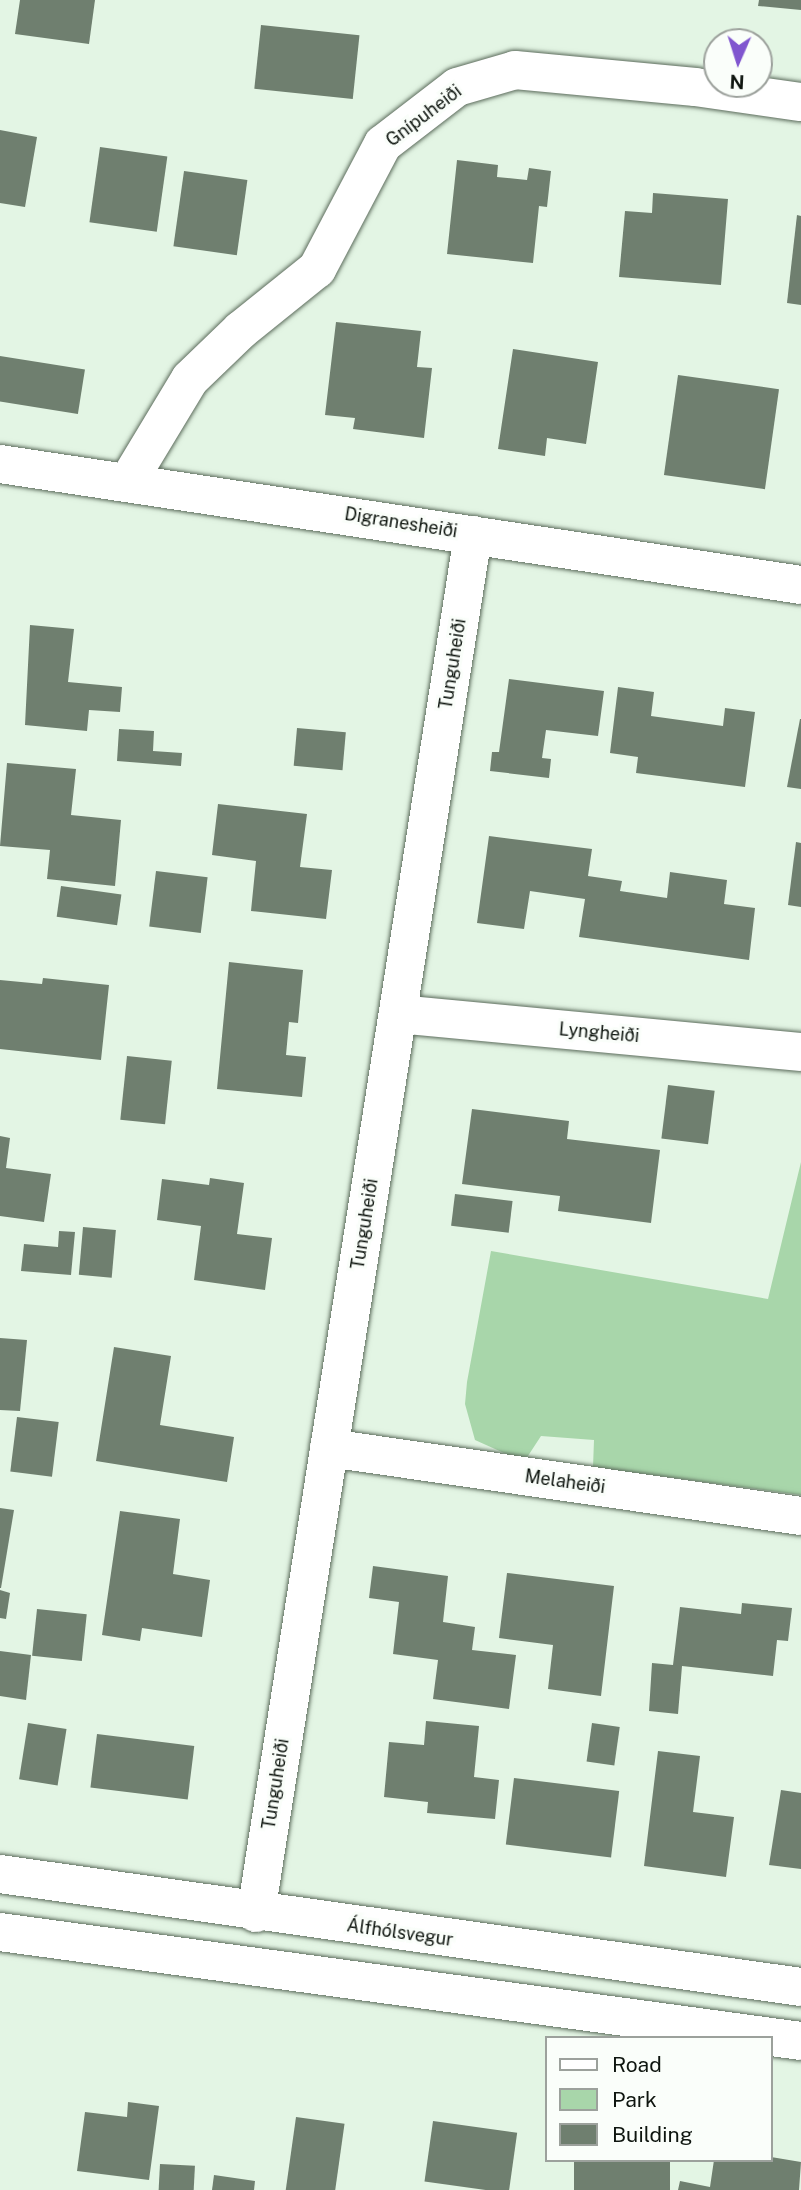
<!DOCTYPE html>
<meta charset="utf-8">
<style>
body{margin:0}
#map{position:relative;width:801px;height:2190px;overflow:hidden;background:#e3f5e4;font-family:"Public Sans",sans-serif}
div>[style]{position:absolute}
.green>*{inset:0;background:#a8d6aa}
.building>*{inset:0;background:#6f7f6f;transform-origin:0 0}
.roads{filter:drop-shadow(0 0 2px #5c6c5c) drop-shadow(0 0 2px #5c6c5c)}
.minor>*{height:38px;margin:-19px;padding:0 19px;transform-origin:19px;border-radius:19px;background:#fff}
span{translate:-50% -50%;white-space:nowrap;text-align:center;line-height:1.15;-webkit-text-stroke:6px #fafefa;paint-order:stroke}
.street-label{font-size:18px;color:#0e150f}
.legend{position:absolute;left:545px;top:2036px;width:228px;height:126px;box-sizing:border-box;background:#fafefa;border:2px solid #9ca19c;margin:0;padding:9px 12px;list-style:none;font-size:21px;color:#0e150f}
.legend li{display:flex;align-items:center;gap:14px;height:35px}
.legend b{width:35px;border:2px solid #9ca19c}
.north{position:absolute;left:703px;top:28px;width:70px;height:70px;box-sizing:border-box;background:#fafefa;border:2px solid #9ca19c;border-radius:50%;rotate:183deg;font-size:19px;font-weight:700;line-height:28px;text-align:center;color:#0e150f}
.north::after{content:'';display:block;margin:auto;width:24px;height:32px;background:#8056cf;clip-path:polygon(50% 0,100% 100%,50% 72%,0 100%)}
</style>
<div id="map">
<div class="green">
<div style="clip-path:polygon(801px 1162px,801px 1495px,593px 1467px,594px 1440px,541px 1436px,524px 1462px,475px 1440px,465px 1404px,467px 1382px,491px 1251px,768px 1299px)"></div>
</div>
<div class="building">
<div style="clip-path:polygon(20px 0,95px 0,89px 44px,15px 34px)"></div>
<div style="clip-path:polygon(759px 0,801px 0,801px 10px,758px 6px)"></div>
<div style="left:261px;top:25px;width:99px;height:64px;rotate:6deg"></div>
<div style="clip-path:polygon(0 130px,37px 137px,25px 207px,0 203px)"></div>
<div style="left:100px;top:147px;width:68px;height:76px;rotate:8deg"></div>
<div style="clip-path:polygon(457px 160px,498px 165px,497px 177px,527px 180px,529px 168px,551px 171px,547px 207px,539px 206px,533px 263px,447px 254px)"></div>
<div style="left:184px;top:171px;width:64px;height:76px;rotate:8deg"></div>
<div style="clip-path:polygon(653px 193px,728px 199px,721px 285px,619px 277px,625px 211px,652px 213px)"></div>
<div style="clip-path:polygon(797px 215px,801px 216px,801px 305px,787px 303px)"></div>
<div style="clip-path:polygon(336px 322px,421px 331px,417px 367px,432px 368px,424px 438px,353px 429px,355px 418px,325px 415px)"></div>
<div style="clip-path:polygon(513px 349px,598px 362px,586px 444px,547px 438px,545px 456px,498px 449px)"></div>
<div style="left:0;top:356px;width:86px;height:45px;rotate:9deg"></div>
<div style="left:678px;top:375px;width:102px;height:101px;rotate:8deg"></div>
<div style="clip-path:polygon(30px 625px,74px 629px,68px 682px,122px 687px,120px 712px,89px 710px,87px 731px,25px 725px)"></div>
<div style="clip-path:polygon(509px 679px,604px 691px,598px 736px,546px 730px,542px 758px,551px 759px,549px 778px,490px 771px,492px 752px,499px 752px)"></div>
<div style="clip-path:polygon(618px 687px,654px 692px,651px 716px,723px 726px,725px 708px,755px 712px,745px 787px,636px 773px,638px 757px,610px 753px)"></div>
<div style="clip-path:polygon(800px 719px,801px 719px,801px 789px,787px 787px)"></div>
<div style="left:297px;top:728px;width:49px;height:38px;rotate:5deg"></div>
<div style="clip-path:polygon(119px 729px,154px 731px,153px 751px,182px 753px,181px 766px,117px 761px)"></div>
<div style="clip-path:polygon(7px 763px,76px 769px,71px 815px,121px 820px,115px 886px,47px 879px,50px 850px,0 846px)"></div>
<div style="clip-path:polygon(218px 804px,307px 814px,300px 867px,332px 870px,326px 919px,251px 911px,256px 861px,212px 855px)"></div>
<div style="clip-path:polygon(489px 836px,592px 849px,588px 876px,622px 881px,620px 891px,667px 898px,670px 872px,727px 880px,724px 904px,755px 908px,749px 960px,579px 937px,585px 899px,530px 891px,524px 929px,477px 923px)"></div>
<div style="clip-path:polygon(796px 842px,801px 843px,801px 907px,788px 905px)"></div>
<div style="left:156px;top:871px;width:52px;height:56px;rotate:7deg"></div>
<div style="left:61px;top:886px;width:61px;height:31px;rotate:8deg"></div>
<div style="clip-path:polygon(229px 962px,303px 970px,298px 1023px,289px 1022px,286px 1055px,306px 1057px,302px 1097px,217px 1089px)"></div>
<div style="clip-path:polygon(43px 978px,109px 985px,101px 1060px,0 1049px,0 980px,42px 984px)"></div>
<div style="left:127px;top:1056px;width:45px;height:64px;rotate:6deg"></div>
<div style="left:668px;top:1085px;width:47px;height:54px;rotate:7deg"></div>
<div style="clip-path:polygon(472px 1109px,569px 1121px,567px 1139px,660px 1150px,651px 1223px,558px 1211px,560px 1196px,462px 1184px)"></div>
<div style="clip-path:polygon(0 1136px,10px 1138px,6px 1168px,51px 1174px,44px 1222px,0 1216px)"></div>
<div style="clip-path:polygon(210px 1178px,244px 1183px,237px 1234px,272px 1238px,265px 1290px,194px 1280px,201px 1226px,157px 1220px,162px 1179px,209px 1185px)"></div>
<div style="left:455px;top:1194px;width:58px;height:32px;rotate:7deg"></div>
<div style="left:83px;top:1227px;width:33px;height:48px;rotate:5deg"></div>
<div style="clip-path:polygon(59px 1231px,75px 1232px,71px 1275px,21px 1271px,24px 1244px,58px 1247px)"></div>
<div style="clip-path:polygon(0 1338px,27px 1340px,20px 1411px,0 1410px)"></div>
<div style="clip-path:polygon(114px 1347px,171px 1356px,160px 1425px,234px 1437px,227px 1482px,96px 1461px)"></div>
<div style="left:17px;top:1417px;width:42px;height:55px;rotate:7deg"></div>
<div style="clip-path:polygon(0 1508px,14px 1510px,1px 1588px,0 1588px)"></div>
<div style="clip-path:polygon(120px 1511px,180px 1519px,173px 1574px,210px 1580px,202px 1637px,142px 1628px,140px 1641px,102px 1635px)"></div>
<div style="clip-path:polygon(373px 1566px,448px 1576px,443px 1622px,475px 1627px,472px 1650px,516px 1655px,509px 1709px,433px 1699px,438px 1660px,393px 1654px,399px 1602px,369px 1598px)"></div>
<div style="clip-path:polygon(507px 1573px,614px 1586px,601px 1696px,548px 1689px,553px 1645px,499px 1638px)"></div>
<div style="clip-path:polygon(0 1590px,10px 1593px,6px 1619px,0 1618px)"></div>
<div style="clip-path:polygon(742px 1603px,792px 1608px,788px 1641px,777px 1640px,773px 1676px,682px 1666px,678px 1714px,649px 1711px,652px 1663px,673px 1665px,680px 1607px,741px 1614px)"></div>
<div style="left:37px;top:1609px;width:50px;height:47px;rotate:6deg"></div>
<div style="clip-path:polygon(0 1651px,31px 1655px,26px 1700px,0 1696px)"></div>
<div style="clip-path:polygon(426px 1721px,479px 1726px,474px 1777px,499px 1780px,495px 1819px,427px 1813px,428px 1802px,384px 1797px,389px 1742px,424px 1745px)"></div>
<div style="left:28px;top:1723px;width:39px;height:57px;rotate:9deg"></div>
<div style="left:592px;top:1723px;width:28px;height:39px;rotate:8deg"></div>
<div style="left:97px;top:1734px;width:98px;height:54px;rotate:7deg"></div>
<div style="clip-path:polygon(658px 1751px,700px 1756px,693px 1812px,734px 1817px,726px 1877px,644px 1866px)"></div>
<div style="left:514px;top:1778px;width:106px;height:67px;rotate:7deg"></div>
<div style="clip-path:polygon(781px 1790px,801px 1793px,801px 1869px,769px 1865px)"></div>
<div style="clip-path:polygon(128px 2102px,159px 2106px,149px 2180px,77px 2171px,85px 2112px,127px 2117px)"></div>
<div style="left:296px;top:2117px;width:49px;height:74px;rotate:8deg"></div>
<div style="left:433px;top:2121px;width:85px;height:61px;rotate:8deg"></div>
<div style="clip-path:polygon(771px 2157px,801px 2162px,799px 2190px,678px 2190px,680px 2181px,710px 2187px,714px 2160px)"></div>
<div style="left:574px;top:2160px;width:96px;height:30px"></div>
<div style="left:160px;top:2164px;width:35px;height:26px;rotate:3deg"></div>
<div style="clip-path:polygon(214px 2175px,255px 2181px,254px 2190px,212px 2190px)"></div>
</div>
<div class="roads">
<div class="minor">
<div style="left:0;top:464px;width:810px;rotate:8.59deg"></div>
<div style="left:129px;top:480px;width:118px;rotate:-58.9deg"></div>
<div style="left:190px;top:379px;width:71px;rotate:-43.9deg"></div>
<div style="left:241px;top:330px;width:97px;rotate:-38.8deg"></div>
<div style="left:317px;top:269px;width:141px;rotate:-62.2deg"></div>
<div style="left:383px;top:144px;width:93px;rotate:-37.6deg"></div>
<div style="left:457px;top:87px;width:60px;rotate:-16.3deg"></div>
<div style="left:515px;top:70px;width:181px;rotate:5.4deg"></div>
<div style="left:695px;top:87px;width:107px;rotate:8.1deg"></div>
<div style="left:398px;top:1014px;width:405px;rotate:5.4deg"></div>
<div style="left:329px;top:1448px;width:477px;rotate:8.2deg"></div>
<div style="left:0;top:1874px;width:809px;rotate:8.03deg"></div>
<div style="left:256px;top:1913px;width:1395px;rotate:-81.05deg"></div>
<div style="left:0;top:1932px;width:808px;rotate:7.75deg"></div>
</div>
</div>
<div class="street-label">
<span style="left:424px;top:116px;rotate:-37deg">Gnípuheiði</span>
<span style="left:401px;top:523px;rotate:9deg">Digranesheiði</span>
<span style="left:453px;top:664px;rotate:-81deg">Tunguheiði</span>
<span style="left:599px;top:1033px;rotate:5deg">Lyngheiði</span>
<span style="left:365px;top:1224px;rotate:-81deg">Tunguheiði</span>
<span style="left:565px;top:1482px;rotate:8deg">Melaheiði</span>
<span style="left:276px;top:1784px;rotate:-81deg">Tunguheiði</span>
<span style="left:400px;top:1933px;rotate:8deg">Álfhólsvegur</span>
</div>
<ul class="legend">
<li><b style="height:9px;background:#fff"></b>Road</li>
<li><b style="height:19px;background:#a8d6aa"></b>Park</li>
<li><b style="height:19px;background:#6f7f6f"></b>Building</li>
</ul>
<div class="north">N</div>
</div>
